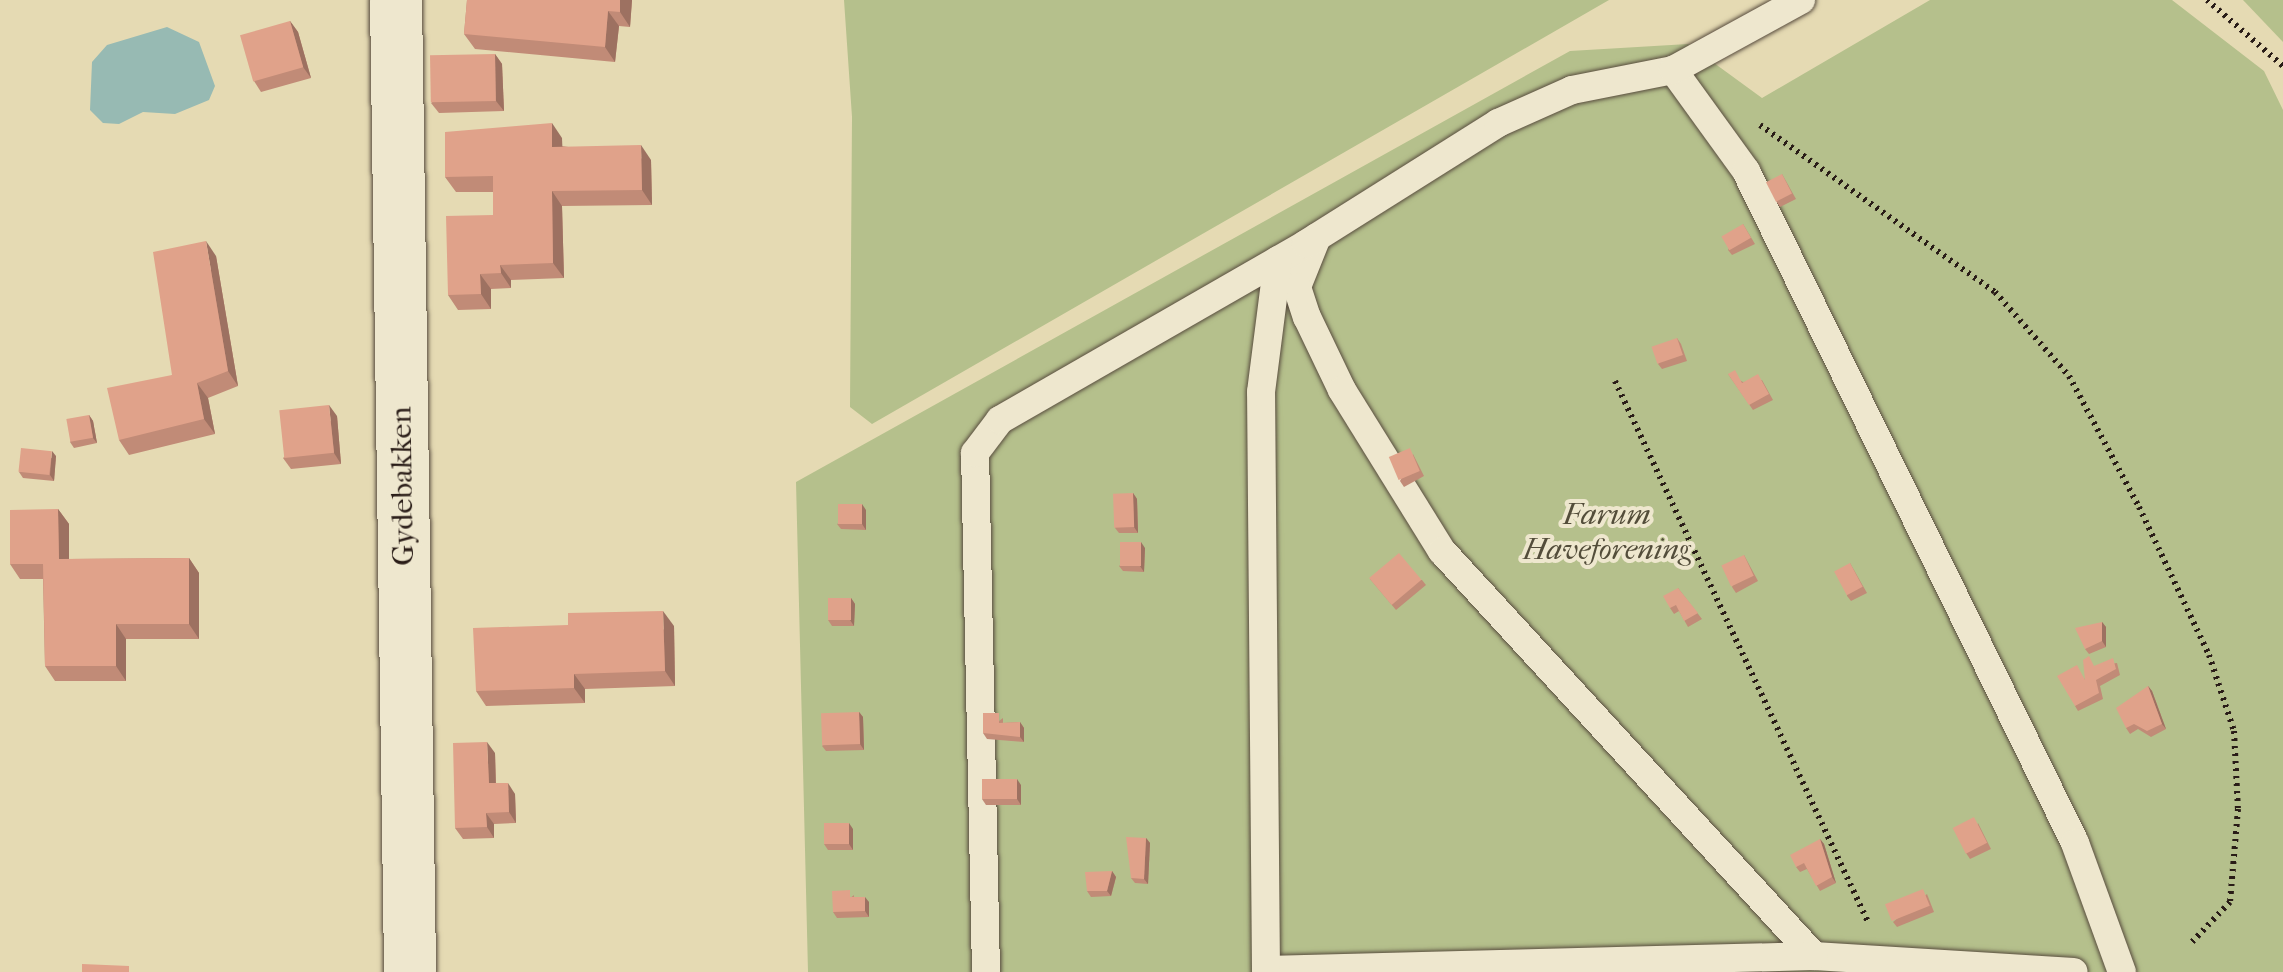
<!DOCTYPE html>
<style>
body{margin:0}
#map{position:relative;width:2283px;height:972px;overflow:hidden;background:#e5dab3;font-family:"IM FELL French Canon",serif}
div>[style]{position:absolute}
.green>*{inset:0;background:#b5c08c}
.water>*{inset:0;background:#97bab3}
.path>*{height:6px;margin-top:-3px;transform-origin:0;background:repeating-linear-gradient(90deg,#291c17 0 2.5px,transparent 0 7.5px)}
.roads{filter:drop-shadow(0 0 2px #584c3e) drop-shadow(0 0 2px #584c3e)}
.service>*{height:28px;margin:-14px;padding:0 14px;transform-origin:14px;border-radius:14px;background:#eee7ce}
.minor>*{height:52px;margin:-26px;padding:0 26px;transform-origin:26px;border-radius:26px;background:#eee7ce}
.wall>*{inset:0;background:#c18b77}
.shaded-wall>*{inset:0;background:#9d7161}
.building>*{inset:0;background:#e0a28a;transform-origin:0 0}
span{translate:-50% -50%;white-space:nowrap;text-align:center;line-height:1.15;-webkit-text-stroke:8px #eee7ce;paint-order:stroke}
.street-label{font-size:30px;color:#291c17}
.park-label{font-size:30px;color:#534d3a;font-style:italic}
</style>
<div id="map">
<div class="green">
<div style="clip-path:polygon(844px 0,1609px 0,872px 424px,850px 407px,852px 117px)"></div>
<div style="clip-path:polygon(1930px 0,2172px 0,2264px 71px,2283px 110px,2283px 972px,808px 972px,796px 482px,1570px 51px,1688px 44px,1762px 98px)"></div>
<div style="clip-path:polygon(2243px 0,2283px 0,2283px 42px)"></div>
</div>
<div class="water">
<div style="clip-path:polygon(167px 27px,199px 42px,215px 86px,209px 100px,175px 114px,143px 112px,119px 124px,103px 123px,90px 110px,92px 62px,107px 45px)"></div>
</div>
<div class="path">
<div style="left:2207px;top:0;width:101px;rotate:41deg"></div>
<div style="left:1760px;top:125px;width:288px;rotate:35.4deg"></div>
<div style="left:1995px;top:292px;width:112px;rotate:48.6deg"></div>
<div style="left:2069px;top:376px;width:149px;rotate:61.9deg"></div>
<div style="left:2139px;top:507px;width:164px;rotate:64.7deg"></div>
<div style="left:2209px;top:655px;width:80px;rotate:71.8deg"></div>
<div style="left:2234px;top:731px;width:78px;rotate:87.1deg"></div>
<div style="left:2238px;top:809px;width:93px;rotate:94.9deg"></div>
<div style="left:2230px;top:902px;width:55px;rotate:133.5deg"></div>
<div style="left:1615px;top:381px;width:597px;rotate:64.94deg"></div>
</div>
<div class="roads">
<div class="service">
<div style="left:1673px;top:70px;width:125px;rotate:54.1deg"></div>
<div style="left:1746px;top:171px;width:748px;rotate:63.91deg"></div>
<div style="left:2075px;top:843px;width:137px;rotate:70deg"></div>
<div style="left:1317px;top:237px;width:54px;rotate:111.8deg"></div>
<div style="left:1297px;top:287px;width:32px;rotate:72deg"></div>
<div style="left:1307px;top:317px;width:81px;rotate:64.4deg"></div>
<div style="left:1342px;top:390px;width:190px;rotate:58.2deg"></div>
<div style="left:1442px;top:551px;width:550px;rotate:47.43deg"></div>
<div style="left:1814px;top:956px;width:260px;rotate:3.5deg"></div>
<div style="left:1266px;top:970px;width:548px;rotate:-1.46deg"></div>
<div style="left:986px;top:972px;width:519px;rotate:-91.21deg"></div>
<div style="left:975px;top:453px;width:41px;rotate:-52.9deg"></div>
<div style="left:1000px;top:420px;width:353px;rotate:-29.9deg"></div>
<div style="left:1306px;top:244px;width:227px;rotate:-32.2deg"></div>
<div style="left:1498px;top:123px;width:81px;rotate:-24deg"></div>
<div style="left:1572px;top:90px;width:103px;rotate:-11.2deg"></div>
<div style="left:1673px;top:70px;width:146px;rotate:-28.7deg"></div>
<div style="left:1266px;top:972px;width:580px;rotate:-90.49deg"></div>
<div style="left:1261px;top:392px;width:133px;rotate:-82.7deg"></div>
</div>
<div class="minor">
<div style="left:396px;top:0;width:972px;rotate:89.17deg"></div>
</div>
</div>
<div class="wall">
<div style="clip-path:polygon(467px 0,632px 0,630px 27px,619px 26px,615px 62px,475px 49px,464px 34px)"></div>
<div style="clip-path:polygon(290px 21px,298px 32px,311px 78px,261px 92px,254px 81px)"></div>
<div style="clip-path:polygon(495px 54px,502px 64px,504px 111px,439px 113px,431px 103px)"></div>
<div style="clip-path:polygon(562px 138px,562px 146px,651px 160px,652px 205px,562px 206px,564px 278px,511px 280px,511px 288px,491px 289px,491px 309px,458px 310px,448px 295px,493px 215px,493px 192px,456px 192px,445px 177px)"></div>
<div style="clip-path:polygon(1782px 174px,1796px 199px,1780px 207px,1776px 201px)"></div>
<div style="clip-path:polygon(1743px 224px,1755px 244px,1732px 255px,1728px 250px)"></div>
<div style="clip-path:polygon(216px 256px,238px 386px,208px 398px,215px 434px,129px 455px,119px 440px,172px 375px)"></div>
<div style="clip-path:polygon(1677px 338px,1681px 344px,1687px 361px,1662px 369px,1658px 364px)"></div>
<div style="clip-path:polygon(1728px 374px,1743px 382px,1762px 380px,1773px 400px,1753px 410px)"></div>
<div style="clip-path:polygon(89px 415px,93px 421px,97px 443px,74px 448px,70px 442px)"></div>
<div style="clip-path:polygon(337px 416px,341px 464px,291px 469px,283px 458px)"></div>
<div style="clip-path:polygon(1413px 454px,1424px 476px,1404px 487px,1400px 481px)"></div>
<div style="clip-path:polygon(56px 456px,54px 481px,23px 478px,19px 472px)"></div>
<div style="clip-path:polygon(1133px 493px,1137px 499px,1138px 533px,1119px 533px,1115px 528px)"></div>
<div style="clip-path:polygon(58px 509px,69px 524px,69px 559px,189px 558px,199px 573px,199px 639px,126px 639px,126px 681px,55px 681px,45px 666px,43px 579px,20px 579px,10px 564px)"></div>
<div style="clip-path:polygon(866px 510px,866px 530px,841px 529px,837px 524px)"></div>
<div style="clip-path:polygon(1145px 548px,1144px 572px,1123px 571px,1119px 566px)"></div>
<div style="clip-path:polygon(1744px 555px,1758px 581px,1736px 593px,1732px 587px)"></div>
<div style="clip-path:polygon(1850px 563px,1867px 593px,1851px 601px,1847px 596px)"></div>
<div style="clip-path:polygon(1370px 579px,1422px 580px,1426px 585px,1396px 610px)"></div>
<div style="clip-path:polygon(1678px 588px,1702px 619px,1688px 627px,1679px 611px,1674px 614px,1670px 608px)"></div>
<div style="clip-path:polygon(851px 598px,855px 604px,854px 626px,832px 626px,828px 620px)"></div>
<div style="clip-path:polygon(2102px 622px,2106px 627px,2106px 647px,2089px 654px,2085px 649px)"></div>
<div style="clip-path:polygon(674px 626px,675px 686px,585px 689px,585px 703px,486px 706px,476px 691px)"></div>
<div style="clip-path:polygon(2117px 663px,2120px 675px,2100px 686px,2103px 699px,2078px 711px,2075px 706px,2085px 678px,2095px 666px)"></div>
<div style="clip-path:polygon(2148px 686px,2152px 691px,2166px 729px,2151px 737px,2138px 729px,2130px 734px,2126px 728px)"></div>
<div style="clip-path:polygon(859px 712px,863px 717px,864px 750px,826px 751px,822px 746px)"></div>
<div style="clip-path:polygon(1003px 718px,1003px 723px,1020px 722px,1024px 728px,1024px 742px,987px 739px,983px 733px)"></div>
<div style="clip-path:polygon(495px 753px,496px 783px,515px 794px,516px 823px,494px 824px,494px 838px,463px 839px,455px 828px)"></div>
<div style="clip-path:polygon(1021px 785px,1021px 805px,986px 805px,982px 799px)"></div>
<div style="clip-path:polygon(1978px 823px,1991px 849px,1970px 859px,1966px 853px)"></div>
<div style="clip-path:polygon(853px 829px,853px 850px,828px 850px,824px 844px)"></div>
<div style="clip-path:polygon(1146px 838px,1150px 843px,1148px 884px,1135px 883px,1131px 878px)"></div>
<div style="clip-path:polygon(1820px 839px,1824px 844px,1836px 883px,1820px 891px,1807px 869px,1800px 872px,1796px 867px)"></div>
<div style="clip-path:polygon(1112px 871px,1116px 877px,1111px 896px,1091px 897px,1087px 891px)"></div>
<div style="clip-path:polygon(1927px 894px,1934px 912px,1897px 927px,1893px 922px)"></div>
<div style="clip-path:polygon(854px 895px,854px 897px,869px 902px,869px 917px,837px 918px,833px 912px)"></div>
</div>
<div class="shaded-wall">
<div style="clip-path:polygon(620px 0,632px 0,630px 27px,620px 12px)"></div>
<div style="clip-path:polygon(608px 11px,619px 26px,615px 62px,605px 47px)"></div>
<div style="clip-path:polygon(290px 21px,298px 32px,311px 78px,303px 67px)"></div>
<div style="clip-path:polygon(495px 54px,502px 64px,504px 111px,496px 101px)"></div>
<div style="clip-path:polygon(552px 123px,562px 138px,563px 162px,552px 147px)"></div>
<div style="clip-path:polygon(641px 145px,651px 160px,652px 205px,642px 190px)"></div>
<div style="clip-path:polygon(552px 191px,562px 206px,564px 278px,553px 263px)"></div>
<div style="clip-path:polygon(206px 241px,216px 256px,238px 386px,228px 371px)"></div>
<div style="clip-path:polygon(500px 265px,511px 280px,511px 288px,501px 273px)"></div>
<div style="clip-path:polygon(480px 274px,491px 289px,491px 309px,481px 294px)"></div>
<div style="clip-path:polygon(197px 383px,208px 398px,215px 434px,204px 419px)"></div>
<div style="clip-path:polygon(329px 405px,337px 416px,341px 464px,334px 453px)"></div>
<div style="clip-path:polygon(89px 415px,93px 421px,97px 443px,93px 438px)"></div>
<div style="clip-path:polygon(52px 451px,56px 456px,54px 481px,50px 475px)"></div>
<div style="clip-path:polygon(1133px 493px,1137px 499px,1138px 533px,1134px 527px)"></div>
<div style="clip-path:polygon(862px 504px,866px 510px,866px 530px,862px 524px)"></div>
<div style="clip-path:polygon(58px 509px,69px 524px,69px 574px,59px 559px)"></div>
<div style="clip-path:polygon(1141px 542px,1145px 548px,1144px 572px,1140px 566px)"></div>
<div style="clip-path:polygon(189px 558px,199px 573px,199px 639px,189px 624px)"></div>
<div style="clip-path:polygon(851px 598px,855px 604px,854px 626px,850px 620px)"></div>
<div style="clip-path:polygon(663px 611px,674px 626px,675px 686px,665px 671px)"></div>
<div style="clip-path:polygon(2102px 622px,2106px 627px,2106px 647px,2102px 641px)"></div>
<div style="clip-path:polygon(116px 624px,126px 639px,126px 681px,116px 666px)"></div>
<div style="clip-path:polygon(574px 674px,585px 689px,585px 703px,574px 688px)"></div>
<div style="clip-path:polygon(2148px 686px,2152px 691px,2166px 729px,2162px 724px)"></div>
<div style="clip-path:polygon(859px 712px,863px 717px,864px 750px,860px 744px)"></div>
<div style="clip-path:polygon(1020px 722px,1024px 728px,1024px 742px,1020px 737px)"></div>
<div style="clip-path:polygon(487px 742px,495px 753px,496px 794px,489px 783px)"></div>
<div style="clip-path:polygon(1017px 779px,1021px 785px,1021px 805px,1017px 799px)"></div>
<div style="clip-path:polygon(508px 783px,515px 794px,516px 823px,509px 812px)"></div>
<div style="clip-path:polygon(486px 813px,494px 824px,494px 838px,487px 827px)"></div>
<div style="clip-path:polygon(849px 823px,853px 829px,853px 850px,849px 844px)"></div>
<div style="clip-path:polygon(1146px 838px,1150px 843px,1148px 884px,1144px 879px)"></div>
<div style="clip-path:polygon(1820px 839px,1824px 844px,1836px 883px,1832px 877px)"></div>
<div style="clip-path:polygon(1112px 871px,1116px 877px,1111px 896px,1107px 891px)"></div>
<div style="clip-path:polygon(865px 897px,869px 902px,869px 917px,865px 911px)"></div>
</div>
<div class="building">
<div style="clip-path:polygon(467px 0,620px 0,620px 12px,608px 11px,605px 47px,464px 34px)"></div>
<div style="left:290px;top:21px;width:48px;height:52px;rotate:74deg"></div>
<div style="left:495px;top:54px;width:47px;height:65px;rotate:89deg"></div>
<div style="clip-path:polygon(552px 123px,552px 147px,641px 145px,642px 190px,552px 191px,553px 263px,500px 265px,501px 273px,480px 274px,481px 294px,448px 295px,446px 216px,493px 215px,493px 176px,445px 177px,445px 132px)"></div>
<div style="left:1782px;top:174px;width:22px;height:18px;rotate:63deg"></div>
<div style="left:1743px;top:224px;width:16px;height:25px;rotate:60deg"></div>
<div style="clip-path:polygon(206px 241px,228px 371px,197px 383px,204px 419px,119px 440px,107px 388px,172px 375px,153px 252px)"></div>
<div style="left:1677px;top:338px;width:18px;height:27px;rotate:71deg"></div>
<div style="clip-path:polygon(1735px 370px,1742px 383px,1758px 374px,1769px 394px,1749px 405px,1728px 374px)"></div>
<div style="left:329px;top:405px;width:48px;height:50px;rotate:84deg"></div>
<div style="left:89px;top:415px;width:23px;height:23px;rotate:80deg"></div>
<div style="left:21px;top:448px;width:31px;height:24px;rotate:6deg"></div>
<div style="left:1410px;top:448px;width:25px;height:23px;rotate:67deg"></div>
<div style="left:1133px;top:493px;width:34px;height:20px;rotate:88deg"></div>
<div style="left:838px;top:504px;width:24px;height:20px"></div>
<div style="clip-path:polygon(58px 509px,59px 559px,189px 558px,189px 624px,116px 624px,116px 666px,45px 666px,43px 564px,10px 564px,10px 510px)"></div>
<div style="left:1120px;top:542px;width:21px;height:24px"></div>
<div style="left:1399px;top:553px;width:35px;height:39px;rotate:50deg"></div>
<div style="left:1744px;top:555px;width:23px;height:25px;rotate:65deg"></div>
<div style="left:1850px;top:563px;width:27px;height:18px;rotate:62deg"></div>
<div style="clip-path:polygon(1678px 588px,1698px 613px,1684px 621px,1676px 605px,1670px 608px,1663px 596px)"></div>
<div style="left:828px;top:598px;width:23px;height:22px"></div>
<div style="clip-path:polygon(663px 611px,665px 671px,574px 674px,574px 688px,476px 691px,473px 628px,568px 625px,568px 613px)"></div>
<div style="clip-path:polygon(2102px 622px,2102px 641px,2085px 649px,2075px 628px)"></div>
<div style="clip-path:polygon(2089px 656px,2094px 666px,2113px 658px,2116px 669px,2096px 680px,2099px 693px,2075px 706px,2057px 676px,2077px 665px,2085px 680px,2083px 660px)"></div>
<div style="clip-path:polygon(2148px 686px,2162px 724px,2147px 731px,2134px 724px,2126px 728px,2116px 708px)"></div>
<div style="left:859px;top:712px;width:32px;height:38px;rotate:88deg"></div>
<div style="clip-path:polygon(983px 713px,999px 713px,999px 723px,1020px 722px,1020px 737px,983px 733px)"></div>
<div style="clip-path:polygon(487px 742px,489px 783px,508px 783px,509px 812px,486px 813px,487px 827px,455px 828px,453px 743px)"></div>
<div style="left:982px;top:779px;width:35px;height:20px"></div>
<div style="left:1974px;top:817px;width:29px;height:24px;rotate:63deg"></div>
<div style="left:824px;top:823px;width:25px;height:21px"></div>
<div style="clip-path:polygon(1126px 837px,1146px 838px,1144px 879px,1131px 878px)"></div>
<div style="clip-path:polygon(1820px 839px,1832px 877px,1816px 886px,1804px 863px,1796px 867px,1790px 855px)"></div>
<div style="clip-path:polygon(1112px 871px,1107px 891px,1087px 891px,1085px 872px)"></div>
<div style="left:1923px;top:889px;width:18px;height:41px;rotate:68deg"></div>
<div style="clip-path:polygon(850px 890px,850px 897px,865px 897px,865px 911px,833px 912px,832px 891px)"></div>
<div style="clip-path:polygon(82px 964px,129px 966px,129px 972px,82px 972px)"></div>
</div>
<div class="street-label">
<span style="left:403px;top:486px;rotate:-91deg">Gydebakken</span>
</div>
<div class="park-label">
<span style="left:1607px;top:532px">Farum<br>Haveforening</span>
</div>
</div>
